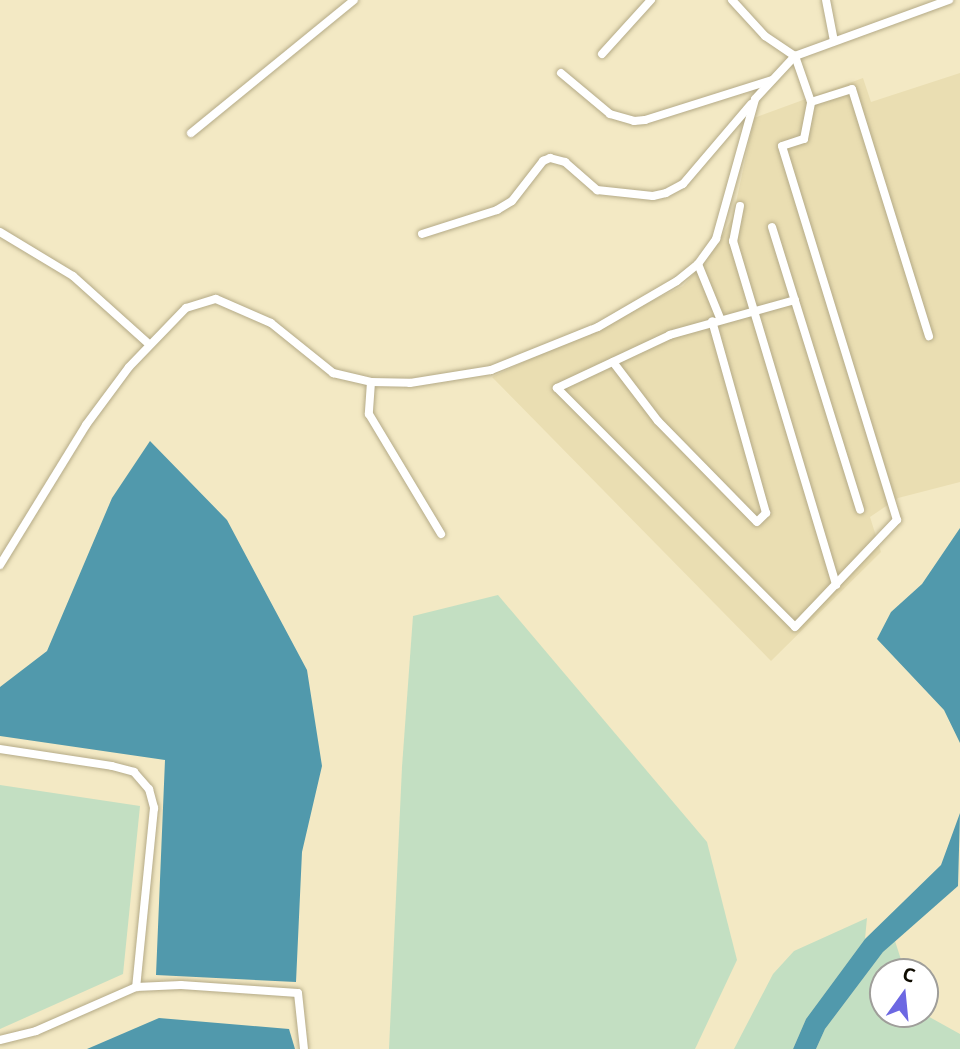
<!DOCTYPE html>
<meta charset="utf-8">
<style>
body{margin:0}
#map{position:relative;width:960px;height:1049px;overflow:hidden;background:#f3e9c4;font-family:"Open Sans",sans-serif}
div>[style]{position:absolute}
.built>*{inset:0;background:#eadeb2}
.green>*{inset:0;background:#c3dfc2}
.water>*{inset:0;background:#5199ac}
.roads{filter:drop-shadow(0 0 2px #b4aa87) drop-shadow(0 0 2px #b4aa87)}
.service>*{height:8px;margin:-4px;padding:0 4px;transform-origin:4px;border-radius:4px;background:#fff}
span{translate:-50% -50%;white-space:nowrap;text-align:center;line-height:1.15;-webkit-text-stroke:5px #fff;paint-order:stroke}
.north{position:absolute;left:869px;top:958px;width:70px;height:70px;box-sizing:border-box;background:#fff;border:2px solid #9f9e9a;border-radius:50%;rotate:15deg;font-size:19px;font-weight:700;line-height:28px;text-align:center;color:#0f0c02}
.north::after{content:'';display:block;margin:auto;width:24px;height:32px;background:#6c68e2;clip-path:polygon(50% 0,100% 100%,50% 72%,0 100%)}
</style>
<div id="map">
<div class="built">
<div style="clip-path:polygon(960px 73px,960px 482px,898px 498px,870px 517px,881px 552px,771px 661px,492px 377px,683px 286px,713px 251px,733px 217px,754px 118px,863px 78px,871px 102px)"></div>
</div>
<div class="green">
<div style="clip-path:polygon(498px 595px,707px 842px,737px 960px,695px 1049px,389px 1049px,402px 767px,413px 616px)"></div>
<div style="clip-path:polygon(0 785px,140px 806px,123px 974px,0 1029px)"></div>
<div style="clip-path:polygon(867px 918px,865px 939px,806px 1019px,793px 1049px,734px 1049px,773px 974px,794px 951px)"></div>
<div style="clip-path:polygon(895px 941px,905px 972px,883px 972px,883px 1014px,924px 1014px,960px 1034px,960px 1049px,816px 1049px,825px 1029px,883px 952px)"></div>
</div>
<div class="water">
<div style="clip-path:polygon(150px 441px,227px 520px,307px 670px,322px 766px,302px 852px,296px 982px,156px 975px,165px 760px,0 736px,0 687px,47px 651px,112px 498px)"></div>
<div style="clip-path:polygon(960px 528px,960px 743px,944px 710px,877px 639px,891px 612px,922px 584px)"></div>
<div style="clip-path:polygon(960px 813px,958px 886px,883px 952px,825px 1029px,816px 1049px,793px 1049px,806px 1019px,865px 939px,941px 865px)"></div>
<div style="clip-path:polygon(159px 1018px,289px 1029px,295px 1049px,87px 1049px)"></div>
</div>
<div class="roads">
<div class="service">
<div style="left:732px;top:0;width:49px;rotate:47.5deg"></div>
<div style="left:765px;top:36px;width:36px;rotate:34deg"></div>
<div style="left:795px;top:56px;width:49px;rotate:70.8deg"></div>
<div style="left:826px;top:0;width:42px;rotate:79deg"></div>
<div style="left:602px;top:54px;width:73px;rotate:-47.8deg"></div>
<div style="left:561px;top:73px;width:64px;rotate:39.9deg"></div>
<div style="left:610px;top:114px;width:25px;rotate:16deg"></div>
<div style="left:634px;top:121px;width:11px;rotate:-5deg"></div>
<div style="left:645px;top:120px;width:133px;rotate:-17.5deg"></div>
<div style="left:191px;top:133px;width:210px;rotate:-39.2deg"></div>
<div style="left:740px;top:206px;width:36px;rotate:101deg"></div>
<div style="left:733px;top:241px;width:359px;rotate:73.3deg"></div>
<div style="left:772px;top:227px;width:296px;rotate:72.7deg"></div>
<div style="left:0;top:232px;width:85px;rotate:31.1deg"></div>
<div style="left:73px;top:276px;width:103px;rotate:41.9deg"></div>
<div style="left:422px;top:234px;width:79px;rotate:-17.7deg"></div>
<div style="left:497px;top:210px;width:17px;rotate:-31deg"></div>
<div style="left:512px;top:201px;width:51px;rotate:-52.2deg"></div>
<div style="left:543px;top:161px;width:8px;rotate:-23deg"></div>
<div style="left:550px;top:158px;width:16px;rotate:15deg"></div>
<div style="left:565px;top:162px;width:43px;rotate:41.2deg"></div>
<div style="left:597px;top:190px;width:56px;rotate:6.1deg"></div>
<div style="left:653px;top:196px;width:13px;rotate:-13deg"></div>
<div style="left:666px;top:193px;width:19px;rotate:-28deg"></div>
<div style="left:683px;top:184px;width:105px;rotate:-49.6deg"></div>
<div style="left:698px;top:264px;width:58px;rotate:67.8deg"></div>
<div style="left:795px;top:300px;width:130px;rotate:164.4deg"></div>
<div style="left:670px;top:335px;width:125px;rotate:154.9deg"></div>
<div style="left:557px;top:388px;width:337px;rotate:45.1deg"></div>
<div style="left:795px;top:627px;width:148px;rotate:-46.4deg"></div>
<div style="left:897px;top:520px;width:391px;rotate:-107.1deg"></div>
<div style="left:782px;top:146px;width:23px;rotate:-18deg"></div>
<div style="left:804px;top:139px;width:38px;rotate:-79deg"></div>
<div style="left:811px;top:102px;width:43px;rotate:-17.6deg"></div>
<div style="left:852px;top:89px;width:259px;rotate:72.7deg"></div>
<div style="left:613px;top:362px;width:74px;rotate:52.7deg"></div>
<div style="left:658px;top:421px;width:141px;rotate:45.6deg"></div>
<div style="left:757px;top:522px;width:13px;rotate:-45deg"></div>
<div style="left:766px;top:513px;width:199px;rotate:-105.7deg"></div>
<div style="left:371px;top:382px;width:32px;rotate:94deg"></div>
<div style="left:369px;top:414px;width:140px;rotate:59deg"></div>
<div style="left:0;top:565px;width:164px;rotate:-58.4deg"></div>
<div style="left:86px;top:425px;width:72px;rotate:-53.4deg"></div>
<div style="left:129px;top:367px;width:82px;rotate:-46deg"></div>
<div style="left:186px;top:308px;width:31px;rotate:-17deg"></div>
<div style="left:216px;top:299px;width:60px;rotate:23.6deg"></div>
<div style="left:271px;top:323px;width:80px;rotate:38.9deg"></div>
<div style="left:333px;top:373px;width:39px;rotate:13deg"></div>
<div style="left:371px;top:382px;width:39px;rotate:1deg"></div>
<div style="left:410px;top:383px;width:82px;rotate:-9.1deg"></div>
<div style="left:491px;top:370px;width:115px;rotate:-21.9deg"></div>
<div style="left:598px;top:327px;width:91px;rotate:-30.2deg"></div>
<div style="left:677px;top:281px;width:27px;rotate:-39deg"></div>
<div style="left:698px;top:264px;width:31px;rotate:-54deg"></div>
<div style="left:716px;top:239px;width:145px;rotate:-74.4deg"></div>
<div style="left:755px;top:99px;width:59px;rotate:-47.1deg"></div>
<div style="left:795px;top:56px;width:164px;rotate:-20deg"></div>
<div style="left:0;top:749px;width:113px;rotate:8.6deg"></div>
<div style="left:112px;top:766px;width:23px;rotate:15deg"></div>
<div style="left:134px;top:772px;width:23px;rotate:49deg"></div>
<div style="left:149px;top:789px;width:20px;rotate:75deg"></div>
<div style="left:154px;top:808px;width:180px;rotate:95.7deg"></div>
<div style="left:0;top:1040px;width:37px;rotate:-14deg"></div>
<div style="left:36px;top:1031px;width:109px;rotate:-23.7deg"></div>
<div style="left:136px;top:987px;width:45px;rotate:-2.5deg"></div>
<div style="left:181px;top:985px;width:117px;rotate:3.9deg"></div>
<div style="left:298px;top:993px;width:56px;rotate:83.9deg"></div>
</div>
</div>
<div class="north">С</div>
</div>
